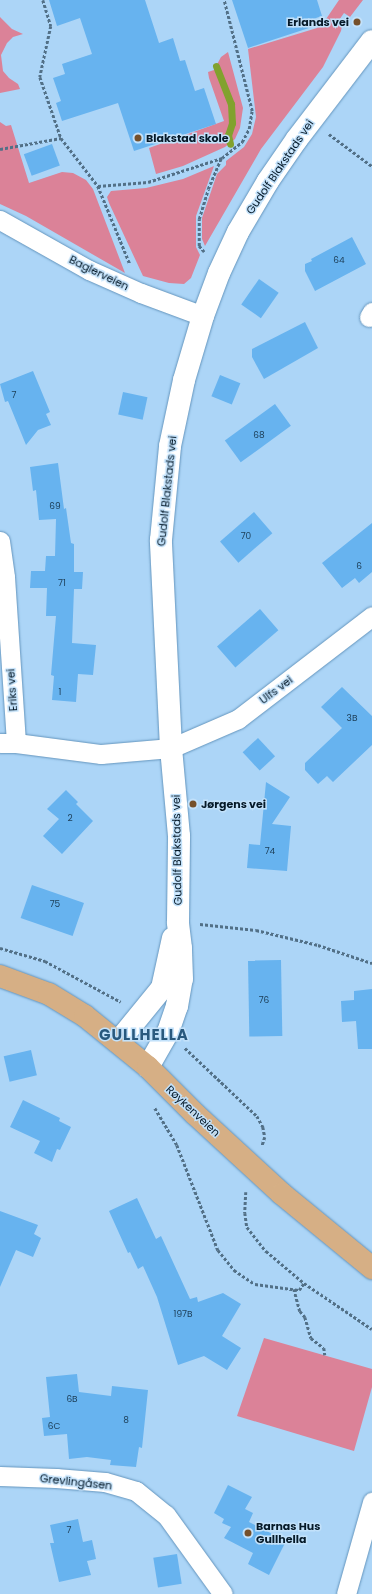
<!DOCTYPE html>
<meta charset="utf-8">
<style>
body{margin:0}
#map{position:relative;width:372px;height:1594px;overflow:hidden;background:#acd5f7;font-family:Poppins,sans-serif}
div>[style]{position:absolute}
.green>*{inset:0;background:#db8298}
.stream>*{height:7px;margin:-3.5px;padding:0 3.5px;transform-origin:3.5px;border-radius:3.5px;background:#81a22e}
.building>*{inset:0;background:#67b3ef;transform-origin:0 0}
.path>*{height:2.5px;margin-top:-1.25px;transform-origin:0;background:repeating-linear-gradient(90deg,#527087 0 3px,transparent 0 5px)}
.roads{filter:drop-shadow(0 0 1px #6495bd) drop-shadow(0 0 1px #6495bd)}
.street>*{height:19px;margin:-9.5px;padding:0 9.5px;transform-origin:9.5px;border-radius:9.5px;background:#fff}
.secondary>*{height:22px;margin:-11px;padding:0 11px;transform-origin:11px;border-radius:11px;background:#fff}
.primary>*{height:22px;margin:-11px;padding:0 11px;transform-origin:11px;border-radius:11px;background:#d6af85}
.dots>*{width:11px;height:11px;translate:-50% -50%;box-sizing:border-box;border:2px solid #c2e1fa;border-radius:50%}
span{translate:-50% -50%;white-space:nowrap;text-align:center;line-height:1.15;-webkit-text-stroke:3px #c2e1fa;paint-order:stroke}
.number-label{font-size:9px;color:#1e405a}
.number-label span{-webkit-text-stroke-width:0}
.poi-label{font-size:11px;color:#061a29;font-weight:700}
.right{translate:-100% -50%;text-align:right}
.left{translate:0 -50%;text-align:left}
.street-label{font-size:11px;color:#061a29}
.district-label{font-size:15px;color:#29597e;font-weight:700;letter-spacing:1px}
</style>
<div id="map">
<div class="green">
<div style="clip-path:polygon(339px 0,363px 0,350px 17px,344px 13px,337px 23px,342px 26px,341px 31px,323px 67px,261px 149px,205px 246px,202px 239px,202px 218px,217px 174px,226px 165px,226px 161px,244px 147px,252px 134px,256px 117px,248px 49px,317px 28px,322px 25px)"></div>
<div style="clip-path:polygon(0 17px,12px 29px,23px 34px,13px 37px,7px 43px,1px 55px,3px 71px,9px 78px,18px 84px,20px 89px,0 93px)"></div>
<div style="clip-path:polygon(228px 52px,243px 108px,240px 128px,235px 139px,225px 147px,183px 166px,156px 174px,149px 148px,224px 121px,209px 78px,208px 72px,214px 70px,221px 57px)"></div>
<div style="clip-path:polygon(0 122px,6px 126px,11px 125px,29px 183px,62px 172px,73px 173px,86px 180px,93px 189px,125px 273px,26px 216px,0 204px)"></div>
<div style="clip-path:polygon(214px 166px,196px 216px,196px 247px,200px 255px,191px 278px,184px 284px,169px 283px,143px 276px,109px 203px,107px 197px,111px 191px,146px 188px,183px 179px)"></div>
<div style="clip-path:polygon(264px 1338px,372px 1369px,372px 1387px,354px 1451px,237px 1416px)"></div>
</div>
<div class="stream">
<div style="left:216px;top:66px;width:41px;rotate:68.5deg"></div>
<div style="left:231px;top:104px;width:19px;rotate:87deg"></div>
<div style="left:232px;top:123px;width:13px;rotate:108deg"></div>
<div style="left:228px;top:135px;width:9px;rotate:77deg"></div>
</div>
<div class="building">
<div style="clip-path:polygon(49px 0,145px 0,159px 43px,173px 38px,180px 61px,185px 60px,195px 91px,204px 88px,216px 124px,134px 151px,118px 103px,62px 121px,56px 103px,61px 101px,53px 78px,65px 74px,62px 64px,92px 54px,80px 18px,57px 26px)"></div>
<div style="clip-path:polygon(232px 0,317px 0,322px 16px,313px 19px,315px 26px,248px 48px)"></div>
<div style="left:52px;top:144px;width:23px;height:30px;rotate:70deg"></div>
<div style="clip-path:polygon(352px 237px,366px 264px,315px 291px,305px 271px,305px 264px,312px 261px,311px 259px)"></div>
<div style="left:259px;top:279px;width:24px;height:31px;rotate:35deg"></div>
<div style="clip-path:polygon(305px 322px,318px 348px,264px 379px,252px 357px,252px 349px)"></div>
<div style="clip-path:polygon(33px 371px,50px 412px,46px 414px,51px 425px,38px 430px,26px 445px,8px 401px,5px 402px,0 384px)"></div>
<div style="left:220px;top:375px;width:22px;height:23px;rotate:22deg"></div>
<div style="left:123px;top:392px;width:25px;height:23px;rotate:12deg"></div>
<div style="left:275px;top:404px;width:27px;height:62px;rotate:54deg"></div>
<div style="clip-path:polygon(58px 463px,64px 509px,66px 508px,71px 543px,74px 544px,74px 572px,83px 572px,82px 589px,74px 589px,72px 643px,96px 645px,93px 675px,78px 674px,76px 702px,52px 700px,54px 676px,51px 675px,56px 616px,46px 616px,47px 588px,30px 588px,31px 571px,45px 571px,46px 556px,55px 556px,56px 519px,39px 520px,36px 490px,33px 491px,30px 467px)"></div>
<div style="left:254px;top:512px;width:28px;height:45px;rotate:49deg"></div>
<div style="clip-path:polygon(372px 523px,372px 572px,359px 583px,355px 578px,342px 588px,322px 563px)"></div>
<div style="left:260px;top:609px;width:28px;height:57px;rotate:49deg"></div>
<div style="clip-path:polygon(342px 687px,372px 716px,372px 745px,333px 782px,327px 776px,318px 784px,305px 770px,305px 763px,342px 728px,321px 707px)"></div>
<div style="left:258px;top:738px;width:25px;height:21px;rotate:47deg"></div>
<div style="clip-path:polygon(266px 782px,290px 797px,272px 824px,291px 826px,287px 871px,247px 868px,249px 844px,260px 845px)"></div>
<div style="clip-path:polygon(66px 790px,78px 802px,76px 804px,93px 821px,62px 854px,43px 836px,59px 819px,47px 809px)"></div>
<div style="left:32px;top:885px;width:55px;height:35px;rotate:19deg"></div>
<div style="left:281px;top:960px;width:76px;height:33px;rotate:89deg"></div>
<div style="clip-path:polygon(372px 989px,372px 1049px,358px 1049px,356px 1021px,342px 1022px,341px 1001px,354px 1000px,354px 991px)"></div>
<div style="left:31px;top:1050px;width:26px;height:28px;rotate:77deg"></div>
<div style="clip-path:polygon(23px 1100px,60px 1118px,59px 1121px,71px 1127px,60px 1150px,57px 1149px,52px 1162px,34px 1153px,40px 1141px,10px 1127px)"></div>
<div style="clip-path:polygon(137px 1198px,156px 1239px,161px 1236px,190px 1299px,197px 1297px,198px 1302px,223px 1293px,241px 1304px,222px 1336px,241px 1348px,227px 1370px,204px 1356px,178px 1365px,157px 1297px,143px 1266px,138px 1269px,130px 1252px,128px 1253px,109px 1211px)"></div>
<div style="clip-path:polygon(0 1211px,38px 1225px,34px 1234px,41px 1238px,33px 1257px,16px 1250px,0 1287px)"></div>
<div style="clip-path:polygon(77px 1374px,79px 1392px,111px 1396px,112px 1386px,148px 1390px,142px 1448px,139px 1447px,136px 1467px,110px 1465px,111px 1460px,87px 1457px,69px 1459px,67px 1434px,44px 1436px,42px 1418px,50px 1417px,46px 1377px)"></div>
<div style="clip-path:polygon(228px 1485px,252px 1497px,245px 1509px,253px 1513px,249px 1522px,286px 1541px,269px 1575px,248px 1564px,253px 1553px,224px 1538px,231px 1527px,222px 1523px,224px 1519px,214px 1513px)"></div>
<div style="clip-path:polygon(78px 1519px,83px 1542px,92px 1540px,96px 1559px,87px 1561px,91px 1575px,59px 1582px,50px 1543px,54px 1543px,50px 1525px)"></div>
<div style="left:177px;top:1554px;width:30px;height:24px;rotate:81deg"></div>
</div>
<div class="path">
<div style="left:43px;top:0;width:27px;rotate:73deg"></div>
<div style="left:51px;top:26px;width:52px;rotate:102.2deg"></div>
<div style="left:40px;top:77px;width:65px;rotate:71deg"></div>
<div style="left:61px;top:138px;width:61px;rotate:52.4deg"></div>
<div style="left:98px;top:186px;width:84px;rotate:67.7deg"></div>
<div style="left:329px;top:134px;width:54px;rotate:36.7deg"></div>
<div style="left:0;top:149px;width:62px;rotate:-10.2deg"></div>
<div style="left:98px;top:186px;width:50px;rotate:-4.6deg"></div>
<div style="left:148px;top:182px;width:78px;rotate:-18deg"></div>
<div style="left:222px;top:158px;width:26px;rotate:-39deg"></div>
<div style="left:242px;top:142px;width:15px;rotate:-62deg"></div>
<div style="left:249px;top:129px;width:18px;rotate:-81deg"></div>
<div style="left:252px;top:111px;width:114px;rotate:-104.2deg"></div>
<div style="left:204px;top:252px;width:8px;rotate:-130deg"></div>
<div style="left:199px;top:246px;width:27px;rotate:-90deg"></div>
<div style="left:199px;top:219px;width:31px;rotate:-73deg"></div>
<div style="left:208px;top:189px;width:33px;rotate:-67deg"></div>
<div style="left:200px;top:924px;width:56px;rotate:6.1deg"></div>
<div style="left:256px;top:930px;width:64px;rotate:13.6deg"></div>
<div style="left:318px;top:945px;width:57px;rotate:18.4deg"></div>
<div style="left:0;top:948px;width:47px;rotate:16.1deg"></div>
<div style="left:45px;top:961px;width:86px;rotate:28.3deg"></div>
<div style="left:185px;top:1048px;width:99px;rotate:43.4deg"></div>
<div style="left:257px;top:1116px;width:13px;rotate:61deg"></div>
<div style="left:263px;top:1127px;width:10px;rotate:79deg"></div>
<div style="left:265px;top:1137px;width:9px;rotate:108deg"></div>
<div style="left:155px;top:1108px;width:43px;rotate:59.3deg"></div>
<div style="left:177px;top:1145px;width:113px;rotate:68.7deg"></div>
<div style="left:218px;top:1250px;width:26px;rotate:51deg"></div>
<div style="left:234px;top:1270px;width:25px;rotate:34deg"></div>
<div style="left:255px;top:1284px;width:44px;rotate:7.8deg"></div>
<div style="left:299px;top:1290px;width:9px;rotate:-54deg"></div>
<div style="left:246px;top:1192px;width:21px;rotate:93deg"></div>
<div style="left:245px;top:1213px;width:14px;rotate:82deg"></div>
<div style="left:247px;top:1227px;width:31px;rotate:52deg"></div>
<div style="left:266px;top:1251px;width:50px;rotate:40.1deg"></div>
<div style="left:304px;top:1283px;width:82px;rotate:34.1deg"></div>
<div style="left:294px;top:1289px;width:23px;rotate:75deg"></div>
<div style="left:300px;top:1311px;width:8px;rotate:50deg"></div>
<div style="left:305px;top:1317px;width:22px;rotate:74deg"></div>
<div style="left:311px;top:1338px;width:16px;rotate:38deg"></div>
<div style="left:324px;top:1348px;width:7px;rotate:82deg"></div>
</div>
<div class="roads">
<div class="street">
<div style="left:0;top:220px;width:102px;rotate:29.3deg"></div>
<div style="left:89px;top:270px;width:57px;rotate:23.9deg"></div>
<div style="left:141px;top:293px;width:66px;rotate:20.4deg"></div>
<div style="left:369px;top:317px;width:6px;rotate:-59deg"></div>
<div style="left:0;top:541px;width:36px;rotate:82deg"></div>
<div style="left:5px;top:577px;width:166px;rotate:86.2deg"></div>
<div style="left:0;top:743px;width:16px"></div>
<div style="left:16px;top:743px;width:86px;rotate:7.4deg"></div>
<div style="left:101px;top:754px;width:70px;rotate:-4.9deg"></div>
<div style="left:171px;top:748px;width:73px;rotate:-23.4deg"></div>
<div style="left:238px;top:719px;width:169px;rotate:-37.5deg"></div>
<div style="left:0;top:1476px;width:56px;rotate:2deg"></div>
<div style="left:56px;top:1478px;width:49px;rotate:4.7deg"></div>
<div style="left:105px;top:1482px;width:32px;rotate:16deg"></div>
<div style="left:136px;top:1491px;width:38px;rotate:39deg"></div>
<div style="left:166px;top:1515px;width:97px;rotate:54.2deg"></div>
<div style="left:346px;top:1594px;width:96px;rotate:-74.2deg"></div>
</div>
<div class="secondary">
<div style="left:118px;top:1042px;width:70px;rotate:-50.8deg"></div>
<div style="left:162px;top:988px;width:51px;rotate:-77.6deg"></div>
<div style="left:148px;top:1067px;width:40px;rotate:-60.3deg"></div>
<div style="left:168px;top:1032px;width:28px;rotate:-71deg"></div>
<div style="left:177px;top:1006px;width:27px;rotate:-80deg"></div>
<div style="left:182px;top:979px;width:31px;rotate:-92deg"></div>
<div style="left:181px;top:948px;width:26px;rotate:-97deg"></div>
<div style="left:178px;top:922px;width:86px;rotate:-89.3deg"></div>
<div style="left:179px;top:836px;width:88px;rotate:-95.2deg"></div>
<div style="left:171px;top:748px;width:208px;rotate:-92.8deg"></div>
<div style="left:161px;top:540px;width:94px;rotate:-84.5deg"></div>
<div style="left:170px;top:446px;width:67px;rotate:-78deg"></div>
<div style="left:184px;top:380px;width:67px;rotate:-73.5deg"></div>
<div style="left:203px;top:316px;width:46px;rotate:-69.6deg"></div>
<div style="left:219px;top:273px;width:45px;rotate:-65.1deg"></div>
<div style="left:238px;top:232px;width:59px;rotate:-59.5deg"></div>
<div style="left:268px;top:181px;width:51px;rotate:-55.4deg"></div>
<div style="left:297px;top:139px;width:123px;rotate:-52.6deg"></div>
</div>
<div class="primary">
<div style="left:0;top:976px;width:52px;rotate:20.2deg"></div>
<div style="left:49px;top:994px;width:42px;rotate:31.4deg"></div>
<div style="left:85px;top:1016px;width:81px;rotate:39deg"></div>
<div style="left:148px;top:1067px;width:66px;rotate:45deg"></div>
<div style="left:195px;top:1114px;width:118px;rotate:42.6deg"></div>
<div style="left:282px;top:1194px;width:117px;rotate:39.4deg"></div>
</div>
</div>
<div class="dots">
<div style="left:357px;top:22px;background:#75502b"></div>
<div style="left:138px;top:138px;background:#75502b"></div>
<div style="left:193px;top:804px;background:#75502b"></div>
<div style="left:248px;top:1533px;background:#75502b"></div>
</div>
<div class="number-label">
<span style="left:339px;top:260px">64</span>
<span style="left:14px;top:395px">7</span>
<span style="left:259px;top:435px">68</span>
<span style="left:55px;top:506px">69</span>
<span style="left:246px;top:536px">70</span>
<span style="left:359px;top:566px">6</span>
<span style="left:62px;top:583px">71</span>
<span style="left:60px;top:692px">1</span>
<span style="left:352px;top:718px">3B</span>
<span style="left:70px;top:818px">2</span>
<span style="left:270px;top:851px">74</span>
<span style="left:55px;top:904px">75</span>
<span style="left:264px;top:1000px">76</span>
<span style="left:183px;top:1314px">197B</span>
<span style="left:72px;top:1399px">6B</span>
<span style="left:126px;top:1420px">8</span>
<span style="left:54px;top:1426px">6C</span>
<span style="left:69px;top:1530px">7</span>
</div>
<div class="poi-label">
<span class="right" style="left:349px;top:22px">Erlands vei</span>
<span class="left" style="left:146px;top:138px">Blakstad skole</span>
<span class="left" style="left:201px;top:804px">Jørgens vei</span>
<span class="left" style="left:256px;top:1533px">Barnas Hus<br>Gullhella</span>
</div>
<div class="street-label">
<span style="left:280px;top:167px;rotate:-56deg">Gudolf Blakstads vei</span>
<span style="left:99px;top:273px;rotate:26deg">Baglerveien</span>
<span style="left:167px;top:491px;rotate:-84deg">Gudolf Blakstads vei</span>
<span style="left:12px;top:690px;rotate:-94deg">Eriks vei</span>
<span style="left:276px;top:690px;rotate:-37deg">Ulfs vei</span>
<span style="left:177px;top:850px;rotate:-91deg">Gudolf Blakstads vei</span>
<span style="left:193px;top:1111px;rotate:43deg">Røykenveien</span>
<span style="left:76px;top:1482px;rotate:6deg">Grevlingåsen</span>
</div>
<div class="district-label">
<span style="left:144px;top:1035px">GULLHELLA</span>
</div>
</div>
